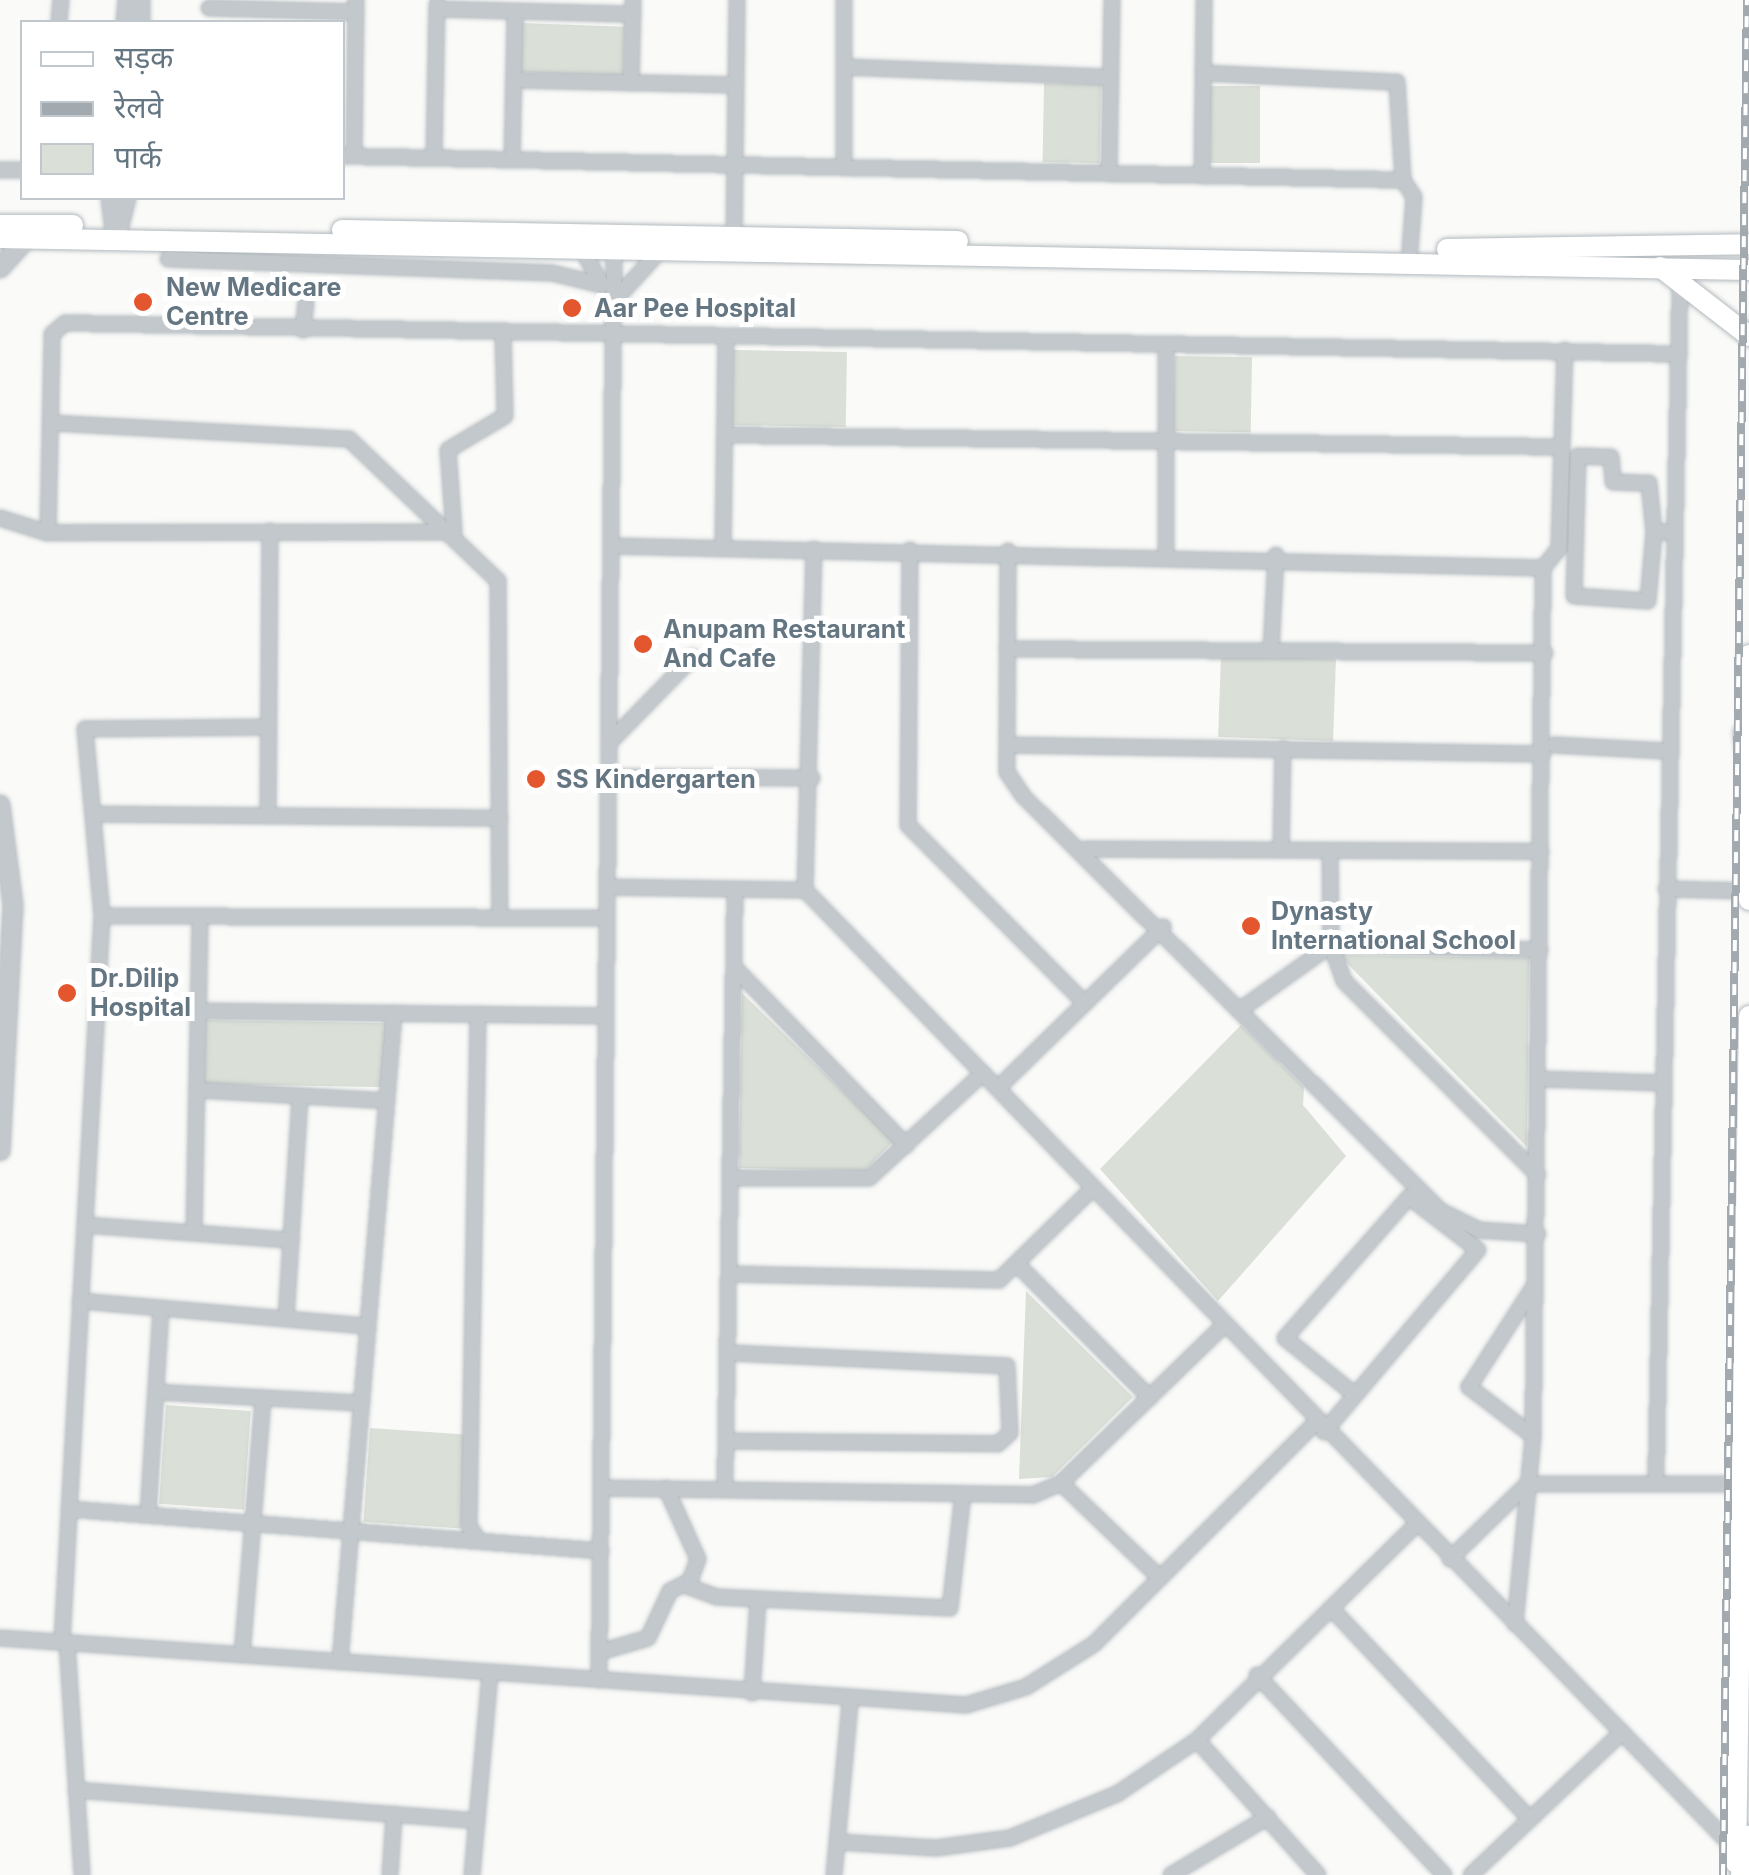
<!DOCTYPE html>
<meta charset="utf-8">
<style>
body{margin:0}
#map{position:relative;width:1749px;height:1875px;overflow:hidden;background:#fafaf8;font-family:Inter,"Noto Sans Devanagari",sans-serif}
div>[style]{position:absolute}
.green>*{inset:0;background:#dadfd7;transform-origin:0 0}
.roads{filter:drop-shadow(0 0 2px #b3babf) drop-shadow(0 0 2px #b3babf)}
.minor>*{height:14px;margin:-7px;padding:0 7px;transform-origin:7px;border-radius:7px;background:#c3c8cc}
.tertiary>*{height:18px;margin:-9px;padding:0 9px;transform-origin:9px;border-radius:9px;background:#c3c8cc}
.secondary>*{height:20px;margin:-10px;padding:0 10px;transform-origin:10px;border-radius:10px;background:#fff}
.trunk>*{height:25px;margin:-12.5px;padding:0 12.5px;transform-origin:12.5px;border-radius:12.5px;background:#fff}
.rail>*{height:8px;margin-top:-4px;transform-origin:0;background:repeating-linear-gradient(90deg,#fff 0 11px,#a2aab0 0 22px);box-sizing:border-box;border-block:2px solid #a2aab0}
.dots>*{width:28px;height:28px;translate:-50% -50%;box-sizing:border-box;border:5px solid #fff;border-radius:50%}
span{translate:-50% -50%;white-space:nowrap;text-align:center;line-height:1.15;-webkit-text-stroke:10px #fff;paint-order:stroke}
.poi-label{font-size:25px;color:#657683;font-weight:700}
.left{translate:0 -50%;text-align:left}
.legend{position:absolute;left:20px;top:20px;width:325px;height:180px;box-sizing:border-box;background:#fff;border:2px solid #c1c8cd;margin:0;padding:12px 18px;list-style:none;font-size:30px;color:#657683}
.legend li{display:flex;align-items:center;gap:20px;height:50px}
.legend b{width:50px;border:2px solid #c1c8cd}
</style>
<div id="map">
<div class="green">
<div style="left:521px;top:23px;width:104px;height:49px;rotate:2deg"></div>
<div style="left:1044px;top:83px;width:57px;height:79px;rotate:1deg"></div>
<div style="left:1210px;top:86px;width:50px;height:77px"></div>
<div style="left:733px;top:350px;width:114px;height:75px;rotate:1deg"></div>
<div style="left:1174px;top:356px;width:78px;height:75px;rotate:1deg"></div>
<div style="left:1221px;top:655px;width:115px;height:82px;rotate:2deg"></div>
<div style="clip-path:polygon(1339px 955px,1529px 958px,1527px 1147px)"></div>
<div style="clip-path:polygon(742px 993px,894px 1141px,864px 1171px,739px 1168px)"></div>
<div style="left:205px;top:1020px;width:182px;height:64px;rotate:1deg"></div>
<div style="clip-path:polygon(1241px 1025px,1304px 1087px,1303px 1105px,1346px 1156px,1218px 1301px,1100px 1169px)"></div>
<div style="clip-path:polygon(1026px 1291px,1133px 1397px,1052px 1477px,1019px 1479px)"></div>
<div style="left:166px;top:1405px;width:85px;height:99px;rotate:4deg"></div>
<div style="left:370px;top:1428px;width:98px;height:94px;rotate:4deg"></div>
</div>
<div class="roads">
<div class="minor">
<div style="left:844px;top:0;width:168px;rotate:90deg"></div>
<div style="left:209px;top:8px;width:147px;rotate:1.6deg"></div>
<div style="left:437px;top:9px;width:196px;rotate:1.5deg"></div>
<div style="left:59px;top:22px;width:22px;rotate:-85deg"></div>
<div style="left:844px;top:67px;width:266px;rotate:2.2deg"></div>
<div style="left:1203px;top:73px;width:194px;rotate:2.7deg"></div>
<div style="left:1397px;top:82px;width:98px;rotate:86.5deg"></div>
<div style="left:514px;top:80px;width:221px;rotate:1.3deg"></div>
<div style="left:631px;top:83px;width:83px;rotate:-88.6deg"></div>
<div style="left:342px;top:156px;width:1061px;rotate:1.3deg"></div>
<div style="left:1403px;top:180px;width:20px;rotate:57deg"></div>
<div style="left:1414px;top:197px;width:53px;rotate:94.3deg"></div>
<div style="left:354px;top:156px;width:156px;rotate:-89.3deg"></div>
<div style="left:434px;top:158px;width:154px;rotate:-88.9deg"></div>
<div style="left:512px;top:160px;width:149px;rotate:-88.8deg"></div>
<div style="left:0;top:170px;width:22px"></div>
<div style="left:1109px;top:174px;width:174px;rotate:-89deg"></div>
<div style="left:1202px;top:176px;width:176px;rotate:-89.3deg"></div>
<div style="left:734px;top:244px;width:244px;rotate:-89.3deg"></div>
<div style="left:583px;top:251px;width:39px;rotate:61deg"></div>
<div style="left:168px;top:259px;width:384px;rotate:2.1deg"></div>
<div style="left:552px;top:273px;width:51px;rotate:13.5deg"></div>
<div style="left:613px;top:302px;width:65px;rotate:-47.5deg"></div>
<div style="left:303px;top:330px;width:27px;rotate:-84deg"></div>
<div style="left:503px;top:334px;width:82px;rotate:88.6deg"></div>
<div style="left:505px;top:416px;width:66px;rotate:149.2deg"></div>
<div style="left:448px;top:450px;width:82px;rotate:85.8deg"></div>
<div style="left:454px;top:532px;width:406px;rotate:179.9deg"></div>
<div style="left:48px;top:533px;width:199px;rotate:-88.8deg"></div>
<div style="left:52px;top:334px;width:17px;rotate:-40deg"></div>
<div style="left:65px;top:323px;width:1608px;rotate:1.1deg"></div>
<div style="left:52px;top:423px;width:297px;rotate:3.1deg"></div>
<div style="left:349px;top:439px;width:206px;rotate:43.6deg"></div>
<div style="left:498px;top:581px;width:336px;rotate:89.7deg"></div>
<div style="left:725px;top:435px;width:837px;rotate:0.82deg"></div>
<div style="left:0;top:518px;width:50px;rotate:17.4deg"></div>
<div style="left:1654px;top:532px;width:69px;rotate:95deg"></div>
<div style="left:1648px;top:601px;width:74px;rotate:-176.1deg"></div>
<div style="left:1574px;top:596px;width:140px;rotate:-88.4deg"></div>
<div style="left:1578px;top:456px;width:33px;rotate:2deg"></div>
<div style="left:1611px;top:457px;width:25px;rotate:85deg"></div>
<div style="left:1613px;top:482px;width:36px;rotate:2deg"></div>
<div style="left:1649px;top:483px;width:49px;rotate:84.2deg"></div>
<div style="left:1654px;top:532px;width:16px"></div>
<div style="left:611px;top:546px;width:932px;rotate:1.35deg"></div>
<div style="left:1543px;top:568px;width:26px;rotate:-51deg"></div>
<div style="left:1559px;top:548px;width:198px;rotate:-88.3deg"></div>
<div style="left:723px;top:548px;width:209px;rotate:-89.2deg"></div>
<div style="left:910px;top:550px;width:275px;rotate:90.4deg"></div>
<div style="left:908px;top:825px;width:251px;rotate:45.2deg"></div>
<div style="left:1008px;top:551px;width:221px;rotate:90.3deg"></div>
<div style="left:1007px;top:772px;width:30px;rotate:56deg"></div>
<div style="left:1024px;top:797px;width:588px;rotate:44.79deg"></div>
<div style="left:1441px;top:1211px;width:42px;rotate:26.6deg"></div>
<div style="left:1479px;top:1230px;width:59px;rotate:3.9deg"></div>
<div style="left:1166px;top:553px;width:205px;rotate:-90deg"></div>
<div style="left:1007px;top:649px;width:538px;rotate:0.43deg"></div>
<div style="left:1271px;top:651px;width:96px;rotate:-87deg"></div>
<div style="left:609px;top:743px;width:120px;rotate:-45.7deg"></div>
<div style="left:1007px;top:745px;width:536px;rotate:0.96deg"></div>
<div style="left:1554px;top:745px;width:112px;rotate:3.1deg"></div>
<div style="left:609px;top:777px;width:203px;rotate:0.3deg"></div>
<div style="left:95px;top:814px;width:405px;rotate:0.6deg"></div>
<div style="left:268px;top:816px;width:285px;rotate:-89.6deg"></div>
<div style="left:1085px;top:849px;width:456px;rotate:0.3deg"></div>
<div style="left:1281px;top:850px;width:102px;rotate:-88.9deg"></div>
<div style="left:1330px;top:851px;width:94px;rotate:89.4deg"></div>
<div style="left:1331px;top:945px;width:38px;rotate:70deg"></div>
<div style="left:1344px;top:981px;width:274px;rotate:45deg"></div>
<div style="left:608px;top:887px;width:197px;rotate:0.9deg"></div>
<div style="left:805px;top:890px;width:1337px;rotate:45.88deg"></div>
<div style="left:1666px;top:889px;width:82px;rotate:1.4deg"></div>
<div style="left:805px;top:890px;width:341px;rotate:-88.5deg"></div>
<div style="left:102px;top:916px;width:505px;rotate:0.23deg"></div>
<div style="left:734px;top:967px;width:248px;rotate:46deg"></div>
<div style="left:1244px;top:1007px;width:107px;rotate:-35.5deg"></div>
<div style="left:1331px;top:945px;width:209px;rotate:1.4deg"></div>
<div style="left:199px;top:1011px;width:407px;rotate:0.7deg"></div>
<div style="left:478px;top:1014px;width:512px;rotate:91.01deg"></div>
<div style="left:469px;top:1526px;width:18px;rotate:56deg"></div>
<div style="left:1539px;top:1079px;width:123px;rotate:1.9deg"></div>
<div style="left:998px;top:1088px;width:231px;rotate:-44.3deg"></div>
<div style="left:197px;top:1090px;width:190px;rotate:3.3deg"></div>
<div style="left:730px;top:1178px;width:139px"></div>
<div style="left:869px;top:1178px;width:155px;rotate:-42.6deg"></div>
<div style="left:85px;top:1225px;width:207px;rotate:4.2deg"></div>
<div style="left:194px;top:1233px;width:317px;rotate:-88.9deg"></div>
<div style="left:1018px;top:1265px;width:187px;rotate:45.2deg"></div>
<div style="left:729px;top:1274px;width:270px;rotate:1.3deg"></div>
<div style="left:999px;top:1280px;width:132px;rotate:-44.4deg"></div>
<div style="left:80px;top:1301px;width:289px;rotate:5deg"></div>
<div style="left:286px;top:1319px;width:223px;rotate:-86.4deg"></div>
<div style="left:156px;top:1392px;width:206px;rotate:3.1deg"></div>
<div style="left:1324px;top:1432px;width:238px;rotate:-49.8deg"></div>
<div style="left:1478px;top:1250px;width:87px;rotate:-142.5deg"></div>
<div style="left:1409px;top:1197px;width:188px;rotate:131.3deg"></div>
<div style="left:1285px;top:1338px;width:89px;rotate:39.1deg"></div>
<div style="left:1533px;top:1436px;width:81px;rotate:-142.6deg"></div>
<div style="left:1469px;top:1387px;width:120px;rotate:-57.2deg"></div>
<div style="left:726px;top:1441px;width:272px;rotate:0.6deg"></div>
<div style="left:998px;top:1444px;width:16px;rotate:-43deg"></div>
<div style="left:1010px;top:1433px;width:67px;rotate:-92.6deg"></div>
<div style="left:1007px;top:1366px;width:279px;rotate:-177.3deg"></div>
<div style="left:1656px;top:1481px;width:1199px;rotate:-88.85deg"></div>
<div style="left:1061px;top:1483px;width:137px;rotate:43.8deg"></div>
<div style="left:601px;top:1488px;width:432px;rotate:0.9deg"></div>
<div style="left:1033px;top:1495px;width:30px;rotate:-23deg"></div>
<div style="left:1061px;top:1483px;width:226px;rotate:-44.1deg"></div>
<div style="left:725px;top:1489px;width:600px;rotate:-89.05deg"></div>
<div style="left:69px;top:1509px;width:534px;rotate:4.51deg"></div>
<div style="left:148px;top:1515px;width:207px;rotate:-86.4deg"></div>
<div style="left:1450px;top:1559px;width:107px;rotate:-44.2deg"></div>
<div style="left:1527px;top:1484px;width:215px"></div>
<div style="left:684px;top:1585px;width:35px;rotate:20deg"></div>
<div style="left:717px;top:1597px;width:233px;rotate:2.7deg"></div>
<div style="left:950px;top:1608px;width:115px;rotate:-83.5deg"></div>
<div style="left:1331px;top:1608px;width:290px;rotate:46.7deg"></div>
<div style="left:1515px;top:1624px;width:189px;rotate:-84.5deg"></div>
<div style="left:1533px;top:1436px;width:868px;rotate:-89.34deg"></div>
<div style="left:0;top:1638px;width:968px;rotate:3.97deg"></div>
<div style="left:966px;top:1705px;width:63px;rotate:-16.7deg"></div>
<div style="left:1026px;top:1687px;width:80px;rotate:-32.3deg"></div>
<div style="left:1094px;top:1644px;width:313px;rotate:-45deg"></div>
<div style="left:62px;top:1642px;width:727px;rotate:-86.85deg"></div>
<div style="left:102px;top:916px;width:188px;rotate:-95.2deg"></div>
<div style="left:85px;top:729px;width:183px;rotate:-0.6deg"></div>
<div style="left:67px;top:1642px;width:233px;rotate:86.3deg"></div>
<div style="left:600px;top:1652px;width:50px;rotate:-16.3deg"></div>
<div style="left:648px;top:1638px;width:52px;rotate:-64.9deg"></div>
<div style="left:670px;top:1591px;width:22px;rotate:-27deg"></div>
<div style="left:690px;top:1581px;width:23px;rotate:-70deg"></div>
<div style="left:698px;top:1559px;width:78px;rotate:-114.3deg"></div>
<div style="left:242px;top:1655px;width:258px;rotate:-85.3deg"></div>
<div style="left:340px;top:1662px;width:651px;rotate:-85.24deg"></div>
<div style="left:1257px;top:1675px;width:274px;rotate:46.9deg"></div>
<div style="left:599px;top:1680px;width:1439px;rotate:-89.4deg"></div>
<div style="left:752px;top:1693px;width:94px;rotate:-86.3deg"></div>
<div style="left:1197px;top:1740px;width:181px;rotate:48.1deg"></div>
<div style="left:76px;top:1790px;width:402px;rotate:4.4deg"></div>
<div style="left:838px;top:1842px;width:98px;rotate:3.5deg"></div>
<div style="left:936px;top:1848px;width:75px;rotate:-7.7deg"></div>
<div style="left:1010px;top:1838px;width:116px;rotate:-22.4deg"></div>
<div style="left:1117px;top:1794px;width:97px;rotate:-34deg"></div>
<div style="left:1197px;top:1740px;width:307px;rotate:-44.5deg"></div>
<div style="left:390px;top:1875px;width:61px;rotate:-86.2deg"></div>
<div style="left:472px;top:1875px;width:204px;rotate:-84.9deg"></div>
<div style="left:834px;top:1875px;width:174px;rotate:-84.7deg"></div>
<div style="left:1171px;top:1875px;width:113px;rotate:-30.9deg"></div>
<div style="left:1471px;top:1875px;width:208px;rotate:-43.4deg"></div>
</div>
<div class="tertiary">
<div style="left:126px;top:22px;width:22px;rotate:-85deg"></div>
<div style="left:140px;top:22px;width:22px;rotate:-90deg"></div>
<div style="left:111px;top:198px;width:39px;rotate:83deg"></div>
<div style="left:116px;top:237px;width:40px;rotate:-75.6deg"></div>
<div style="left:0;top:268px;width:39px;rotate:-48deg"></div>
<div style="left:0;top:805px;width:101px;rotate:82.6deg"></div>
<div style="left:13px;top:905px;width:246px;rotate:93deg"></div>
</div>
<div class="secondary">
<div style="left:0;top:225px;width:73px"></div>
<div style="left:342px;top:230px;width:616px;rotate:1.02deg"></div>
<div style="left:0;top:238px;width:1749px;rotate:1.05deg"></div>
<div style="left:1447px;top:249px;width:302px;rotate:-0.9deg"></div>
<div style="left:1660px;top:267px;width:113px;rotate:37.8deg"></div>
<div style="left:1749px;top:655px;width:245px;rotate:90deg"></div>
<div style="left:1736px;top:1863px;width:847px;rotate:-89.12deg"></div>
</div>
<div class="trunk">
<div style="left:1746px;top:733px;width:18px;rotate:81deg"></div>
<div style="left:1743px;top:1875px;width:38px;rotate:-81deg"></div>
</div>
</div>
<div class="rail">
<div style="left:1723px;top:1875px;width:1875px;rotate:-89.27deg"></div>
</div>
<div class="dots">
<div style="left:143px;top:302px;background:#e4572e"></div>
<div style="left:572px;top:308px;background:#e4572e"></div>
<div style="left:643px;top:644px;background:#e4572e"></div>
<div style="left:536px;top:779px;background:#e4572e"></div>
<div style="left:1251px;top:926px;background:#e4572e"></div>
<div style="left:67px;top:993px;background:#e4572e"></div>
</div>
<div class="poi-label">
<span class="left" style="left:166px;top:302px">New Medicare<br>Centre</span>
<span class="left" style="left:594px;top:308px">Aar Pee Hospital</span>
<span class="left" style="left:663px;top:644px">Anupam Restaurant<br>And Cafe</span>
<span class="left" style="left:556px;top:779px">SS Kindergarten</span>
<span class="left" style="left:1271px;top:926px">Dynasty<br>International School</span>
<span class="left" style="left:90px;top:993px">Dr.Dilip<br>Hospital</span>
</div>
<ul class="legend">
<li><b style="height:12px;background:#fff"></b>सड़क</li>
<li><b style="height:12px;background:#a2aab0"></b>रेलवे</li>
<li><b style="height:28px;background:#dadfd7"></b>पार्क</li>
</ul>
</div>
